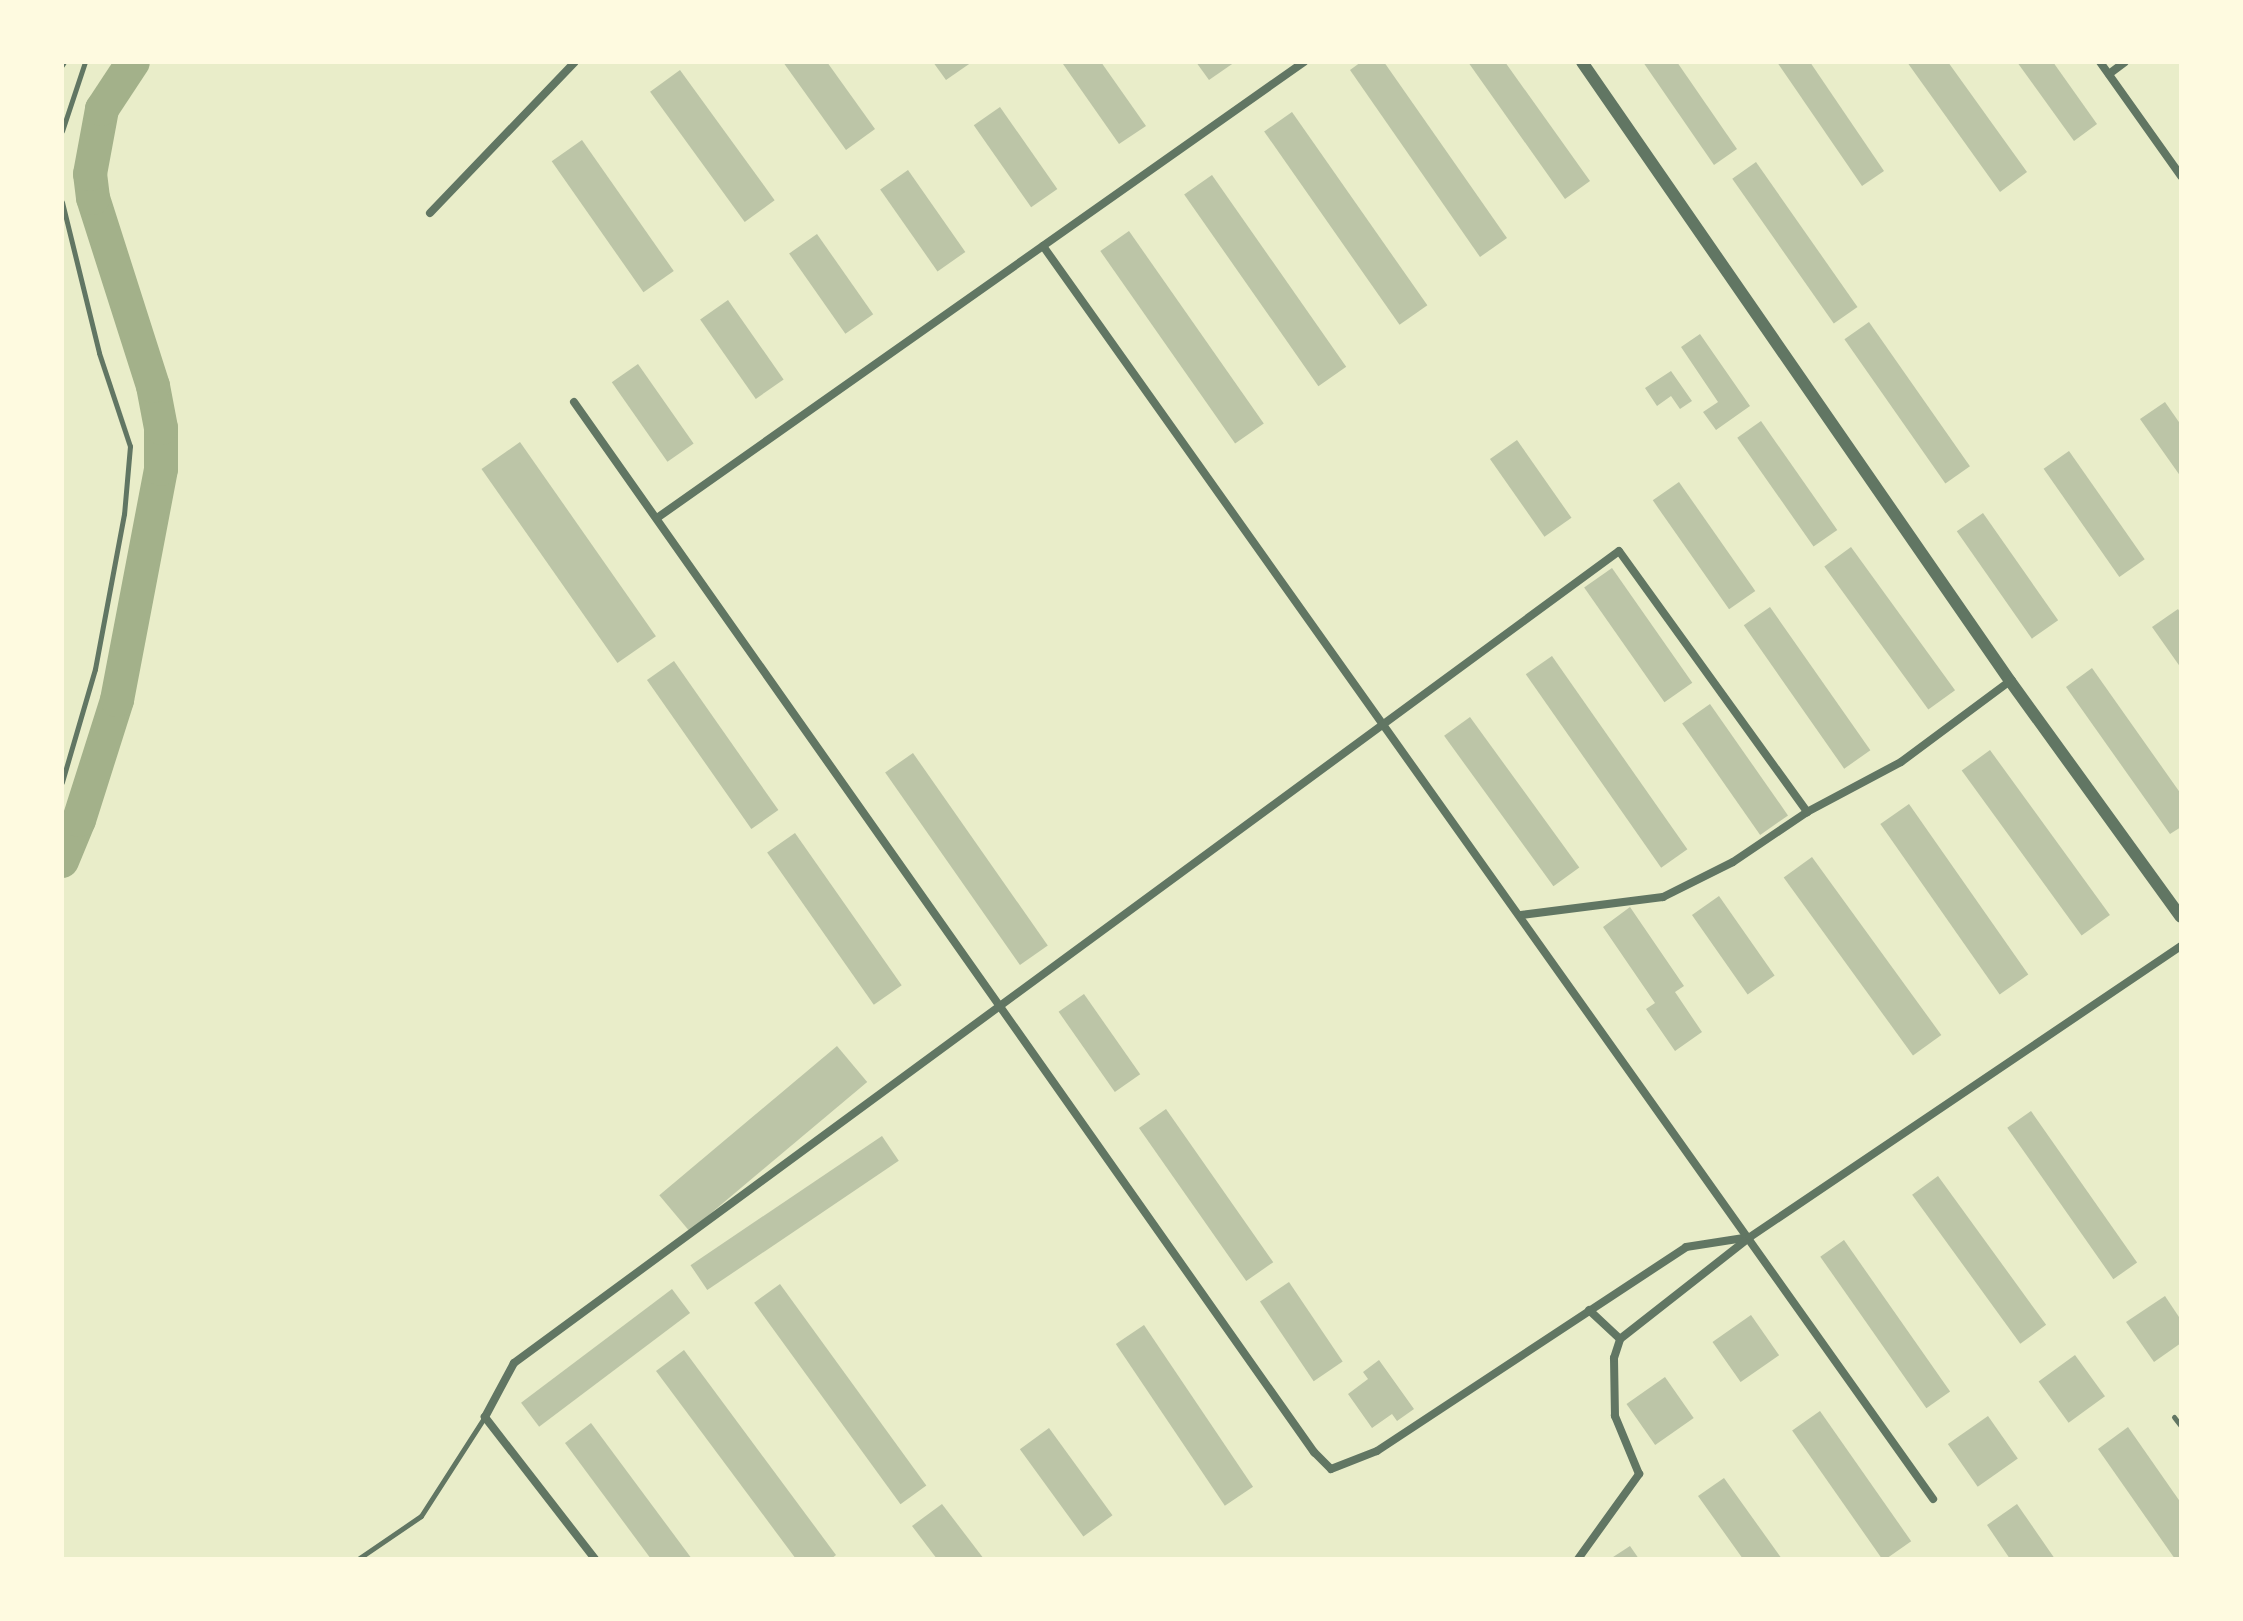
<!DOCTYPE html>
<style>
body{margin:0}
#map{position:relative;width:2243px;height:1621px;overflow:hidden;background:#e9edc9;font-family:"Source Sans 3",sans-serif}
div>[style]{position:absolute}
.river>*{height:34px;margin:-17px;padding:0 17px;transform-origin:17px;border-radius:17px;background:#a3b18a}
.building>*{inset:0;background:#bcc5a7;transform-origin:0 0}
.service>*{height:5px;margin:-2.5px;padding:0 2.5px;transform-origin:2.5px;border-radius:2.5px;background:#617663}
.minor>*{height:8px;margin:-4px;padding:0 4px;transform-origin:4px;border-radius:4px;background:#617663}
.tertiary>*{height:12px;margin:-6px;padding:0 6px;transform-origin:6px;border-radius:6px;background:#617663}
span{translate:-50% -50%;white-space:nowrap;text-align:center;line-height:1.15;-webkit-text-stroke:7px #fefae0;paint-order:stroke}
.frame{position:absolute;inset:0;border:64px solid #fefae0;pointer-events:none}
</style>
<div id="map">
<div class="river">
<div style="left:62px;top:861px;width:44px;rotate:-67.5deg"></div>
<div style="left:79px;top:820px;width:126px;rotate:-72.4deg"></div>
<div style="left:117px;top:700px;width:235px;rotate:-79.2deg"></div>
<div style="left:161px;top:469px;width:41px;rotate:-90deg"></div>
<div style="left:161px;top:428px;width:43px;rotate:-100.8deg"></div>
<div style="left:153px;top:386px;width:197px;rotate:-107.7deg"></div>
<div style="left:93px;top:198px;width:24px;rotate:-97deg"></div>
<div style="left:90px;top:174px;width:66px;rotate:-79.5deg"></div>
<div style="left:102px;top:109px;width:56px;rotate:-56.6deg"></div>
</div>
<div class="building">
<div style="clip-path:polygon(783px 62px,827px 62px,875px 129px,846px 150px)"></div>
<div style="clip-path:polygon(933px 62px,972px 62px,946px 80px)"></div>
<div style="clip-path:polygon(1066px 62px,1101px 62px,1146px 126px,1119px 144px,1063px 64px)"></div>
<div style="clip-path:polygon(1196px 62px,1235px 62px,1209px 80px)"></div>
<div style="clip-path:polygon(1361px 62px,1384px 62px,1507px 238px,1480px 257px,1350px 70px)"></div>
<div style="clip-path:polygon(1468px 62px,1505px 62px,1590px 181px,1565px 199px)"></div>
<div style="clip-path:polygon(1643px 62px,1677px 62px,1737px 149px,1714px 165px)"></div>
<div style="clip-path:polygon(1777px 62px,1810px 62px,1884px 171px,1862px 186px)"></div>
<div style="clip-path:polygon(1907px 62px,1948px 62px,2027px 172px,2000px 192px)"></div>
<div style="clip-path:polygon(2017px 62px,2053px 62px,2097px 124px,2074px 141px)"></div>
<div style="left:680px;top:70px;width:161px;height:37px;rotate:54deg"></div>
<div style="left:1000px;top:107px;width:100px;height:32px;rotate:55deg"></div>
<div style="left:1292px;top:112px;width:236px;height:34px;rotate:55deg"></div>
<div style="left:582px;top:140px;width:160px;height:37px;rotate:55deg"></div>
<div style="left:1756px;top:162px;width:177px;height:29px;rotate:55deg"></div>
<div style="left:908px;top:170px;width:100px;height:34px;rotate:55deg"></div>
<div style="left:1212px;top:175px;width:234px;height:34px;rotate:55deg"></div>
<div style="left:1129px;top:231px;width:235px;height:35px;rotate:55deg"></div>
<div style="left:817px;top:234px;width:98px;height:34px;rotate:55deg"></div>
<div style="left:728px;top:300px;width:97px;height:34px;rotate:55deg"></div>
<div style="left:1869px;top:322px;width:176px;height:30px;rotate:55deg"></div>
<div style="clip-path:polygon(1700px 334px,1750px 406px,1716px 430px,1703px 412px,1718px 402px,1681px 347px)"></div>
<div style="left:638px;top:364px;width:97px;height:32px;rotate:55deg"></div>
<div style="clip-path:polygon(1671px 371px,1692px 401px,1680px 409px,1671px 396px,1657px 406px,1645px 388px)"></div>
<div style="clip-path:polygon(2165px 402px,2181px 425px,2181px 477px,2140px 419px)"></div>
<div style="left:1761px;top:421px;width:133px;height:29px;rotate:55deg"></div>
<div style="left:1517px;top:440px;width:95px;height:33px;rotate:55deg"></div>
<div style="left:520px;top:442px;width:237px;height:47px;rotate:55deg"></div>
<div style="left:2069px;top:451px;width:132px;height:31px;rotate:55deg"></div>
<div style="left:1679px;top:482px;width:133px;height:32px;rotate:55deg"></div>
<div style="left:1983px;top:513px;width:131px;height:32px;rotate:55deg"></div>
<div style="left:1851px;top:547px;width:177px;height:33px;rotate:54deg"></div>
<div style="left:1612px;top:568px;width:140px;height:34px;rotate:55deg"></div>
<div style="left:1770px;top:607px;width:175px;height:32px;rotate:55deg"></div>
<div style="clip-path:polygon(2178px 609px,2181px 614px,2181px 668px,2152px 627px)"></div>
<div style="left:1552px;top:656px;width:236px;height:32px;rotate:55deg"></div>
<div style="left:674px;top:661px;width:182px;height:33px;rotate:55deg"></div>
<div style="clip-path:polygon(2092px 668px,2181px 794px,2181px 827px,2170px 834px,2066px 687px)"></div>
<div style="left:1710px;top:704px;width:136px;height:34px;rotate:55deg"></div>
<div style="left:1470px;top:717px;width:186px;height:32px;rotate:54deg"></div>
<div style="left:1990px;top:750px;width:204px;height:35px;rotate:54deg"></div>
<div style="left:913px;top:753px;width:235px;height:34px;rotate:55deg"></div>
<div style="left:1909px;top:804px;width:208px;height:35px;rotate:55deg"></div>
<div style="left:795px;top:833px;width:186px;height:34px;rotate:55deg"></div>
<div style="left:1812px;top:857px;width:220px;height:35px;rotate:54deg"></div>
<div style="left:1719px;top:896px;width:97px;height:33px;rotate:55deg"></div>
<div style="clip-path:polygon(1630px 907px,1684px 986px,1675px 992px,1702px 1032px,1675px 1051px,1646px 1009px,1655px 1003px,1603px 927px)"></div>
<div style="left:1084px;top:994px;width:98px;height:31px;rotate:55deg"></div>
<div style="left:837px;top:1046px;width:47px;height:232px;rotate:50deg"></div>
<div style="left:1166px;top:1109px;width:187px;height:33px;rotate:55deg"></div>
<div style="left:2031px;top:1111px;width:185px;height:29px;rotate:55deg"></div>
<div style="left:882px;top:1136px;width:30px;height:231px;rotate:56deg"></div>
<div style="left:1938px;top:1176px;width:184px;height:32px;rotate:54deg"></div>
<div style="left:1844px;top:1240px;width:185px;height:29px;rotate:55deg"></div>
<div style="left:1289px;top:1282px;width:96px;height:35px;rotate:56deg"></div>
<div style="left:780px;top:1284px;width:249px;height:32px;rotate:54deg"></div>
<div style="left:672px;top:1289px;width:30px;height:189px;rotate:53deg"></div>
<div style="clip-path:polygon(2165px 1296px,2181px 1320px,2181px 1343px,2154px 1362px,2126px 1322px)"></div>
<div style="left:1751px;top:1315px;width:49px;height:47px;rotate:55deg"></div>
<div style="left:1144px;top:1325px;width:195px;height:34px;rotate:56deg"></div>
<div style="clip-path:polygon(684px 1350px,836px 1555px,831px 1559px,796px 1559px,656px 1371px)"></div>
<div style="left:2075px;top:1355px;width:51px;height:45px;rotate:54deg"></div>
<div style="clip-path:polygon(1379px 1360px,1414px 1409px,1397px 1421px,1392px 1414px,1372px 1428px,1348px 1394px,1368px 1379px,1363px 1372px)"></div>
<div style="left:1665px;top:1377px;width:50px;height:47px;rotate:55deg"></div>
<div style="left:1820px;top:1411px;width:159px;height:34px;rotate:55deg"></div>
<div style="left:1988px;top:1416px;width:52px;height:49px;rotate:55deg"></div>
<div style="clip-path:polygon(591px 1423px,692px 1559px,651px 1559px,565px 1443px)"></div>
<div style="clip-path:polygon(2128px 1427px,2181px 1503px,2181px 1559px,2175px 1559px,2098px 1449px)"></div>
<div style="left:1049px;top:1428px;width:108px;height:36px;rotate:54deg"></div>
<div style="clip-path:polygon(1724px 1478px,1782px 1559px,1743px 1559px,1698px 1496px)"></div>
<div style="clip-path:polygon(942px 1504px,984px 1559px,937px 1559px,912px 1526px)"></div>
<div style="clip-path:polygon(2017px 1504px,2055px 1559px,2010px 1559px,1987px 1525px)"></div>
<div style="clip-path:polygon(1630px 1546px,1639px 1559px,1610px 1559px)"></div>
</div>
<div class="service">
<div style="left:62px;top:65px;width:4px;rotate:-56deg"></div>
<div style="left:62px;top:131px;width:73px;rotate:-71.6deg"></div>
<div style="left:62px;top:202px;width:155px;rotate:76.2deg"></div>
<div style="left:99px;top:353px;width:98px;rotate:71.6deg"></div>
<div style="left:130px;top:446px;width:68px;rotate:95deg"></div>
<div style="left:124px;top:514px;width:158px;rotate:100.6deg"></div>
<div style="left:95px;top:669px;width:118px;rotate:106.3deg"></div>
<div style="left:2174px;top:1417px;width:11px;rotate:52deg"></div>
<div style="left:358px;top:1559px;width:76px;rotate:-34.3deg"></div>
<div style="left:421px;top:1516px;width:117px;rotate:-57.3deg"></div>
</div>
<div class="minor">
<div style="left:2100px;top:62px;width:140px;rotate:54.6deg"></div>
<div style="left:2109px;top:74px;width:20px;rotate:-37deg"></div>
<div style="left:430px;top:213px;width:209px;rotate:-46.2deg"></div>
<div style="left:1043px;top:246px;width:1537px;rotate:54.61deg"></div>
<div style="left:574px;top:402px;width:1285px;rotate:54.83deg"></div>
<div style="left:1314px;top:1452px;width:24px;rotate:45deg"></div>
<div style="left:1331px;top:1469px;width:49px;rotate:-21.4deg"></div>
<div style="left:1377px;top:1451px;width:370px;rotate:-33.4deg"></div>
<div style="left:1686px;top:1247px;width:65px;rotate:-8.9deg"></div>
<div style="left:657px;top:518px;width:792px;rotate:-35.18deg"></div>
<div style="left:1521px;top:915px;width:143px;rotate:-7.2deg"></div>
<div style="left:1663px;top:897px;width:78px;rotate:-26.6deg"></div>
<div style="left:1733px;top:862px;width:89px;rotate:-34deg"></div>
<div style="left:1807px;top:812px;width:106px;rotate:-28deg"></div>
<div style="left:1901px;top:762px;width:136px;rotate:-36.6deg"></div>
<div style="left:1589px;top:1310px;width:42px;rotate:43.1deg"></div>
<div style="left:1620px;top:1339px;width:165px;rotate:-38.1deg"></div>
<div style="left:1750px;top:1237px;width:520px;rotate:-34.03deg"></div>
<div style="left:595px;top:1559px;width:180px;rotate:-127.8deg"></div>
<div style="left:485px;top:1417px;width:61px;rotate:-61.8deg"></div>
<div style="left:514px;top:1363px;width:1371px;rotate:-36.31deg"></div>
<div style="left:1619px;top:551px;width:322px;rotate:54.2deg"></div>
<div style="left:1578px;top:1559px;width:105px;rotate:-54.3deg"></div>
<div style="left:1639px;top:1474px;width:63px;rotate:-112.5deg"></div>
<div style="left:1615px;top:1416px;width:58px;rotate:-91deg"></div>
<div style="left:1614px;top:1358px;width:20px;rotate:-72deg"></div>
</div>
<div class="tertiary">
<div style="left:1582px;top:62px;width:753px;rotate:55.34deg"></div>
<div style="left:2010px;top:681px;width:291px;rotate:54.1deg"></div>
</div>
<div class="frame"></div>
</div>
